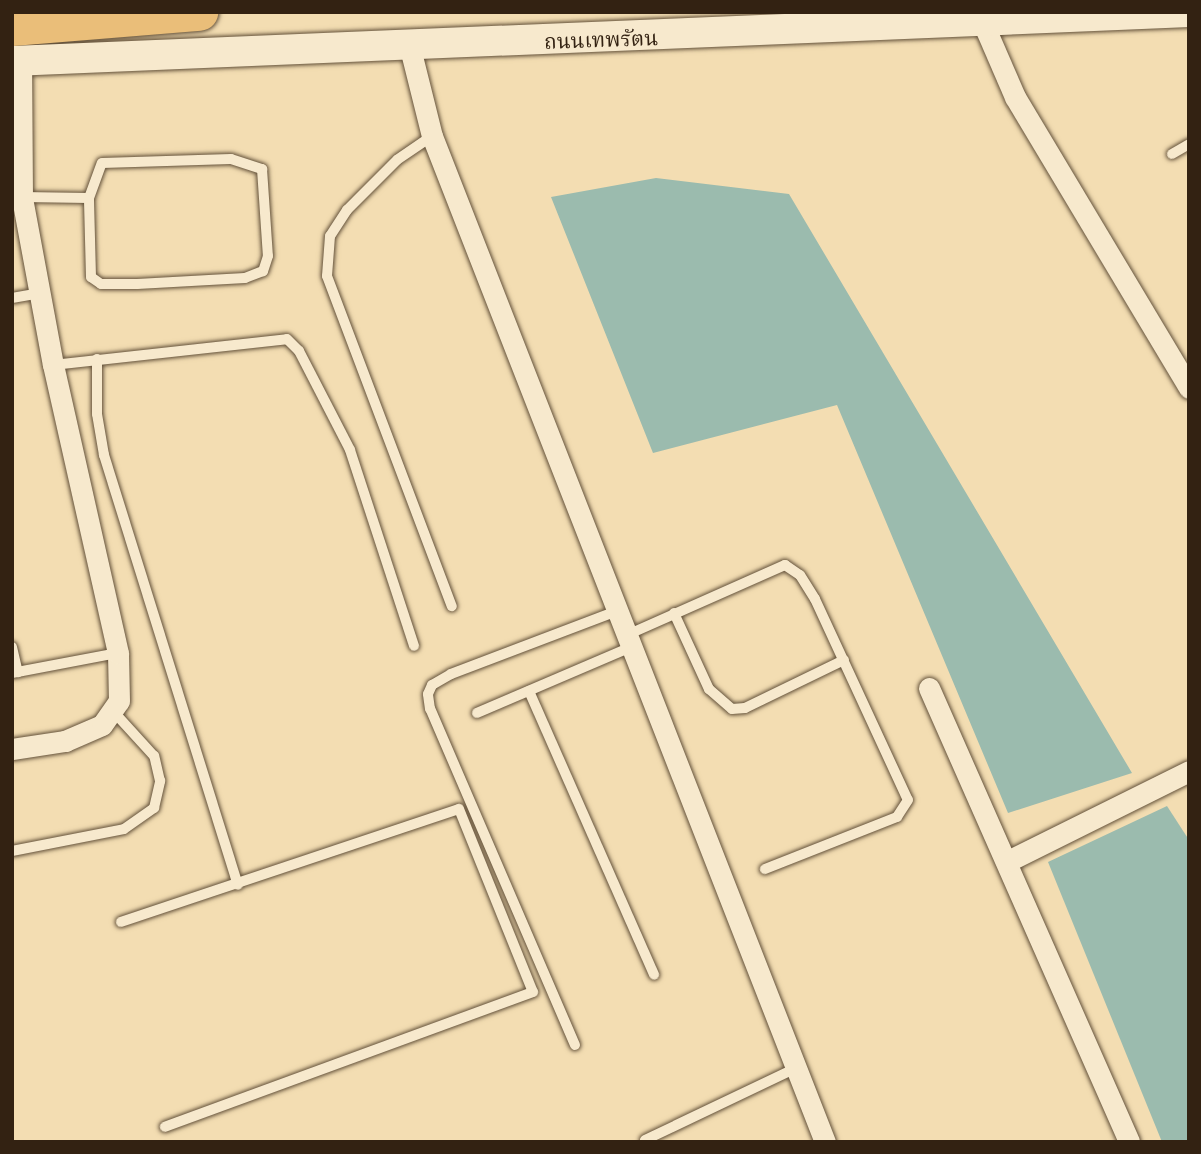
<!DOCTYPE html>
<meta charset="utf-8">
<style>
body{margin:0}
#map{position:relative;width:1201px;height:1154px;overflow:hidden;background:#f3ddb2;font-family:"Libre Caslon Text","Noto Serif Thai",serif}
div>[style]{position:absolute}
.water>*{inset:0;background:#9bbbae}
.roads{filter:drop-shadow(0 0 2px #63513a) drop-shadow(0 0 2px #63513a)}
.lane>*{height:10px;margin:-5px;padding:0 5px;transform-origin:5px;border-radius:5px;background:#f7e9cd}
.street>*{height:21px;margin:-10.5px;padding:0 10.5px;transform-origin:10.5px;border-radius:10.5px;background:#f7e9cd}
.secondary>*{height:30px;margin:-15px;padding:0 15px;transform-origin:15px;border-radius:15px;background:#f7e9cd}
.highway>*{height:38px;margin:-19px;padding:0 19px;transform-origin:19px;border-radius:19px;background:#eabe79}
span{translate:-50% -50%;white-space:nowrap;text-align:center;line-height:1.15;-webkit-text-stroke:6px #f7e9cd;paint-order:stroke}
.street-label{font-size:21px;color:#332212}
.frame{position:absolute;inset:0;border:14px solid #332212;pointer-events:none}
</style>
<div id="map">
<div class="water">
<div style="clip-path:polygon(656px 178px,789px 194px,1132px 773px,1008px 813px,837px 405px,653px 453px,551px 197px)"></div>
<div style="clip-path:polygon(1167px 806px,1189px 840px,1189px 1142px,1162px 1142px,1048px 862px)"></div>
</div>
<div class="roads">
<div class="lane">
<div style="left:432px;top:136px;width:42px;rotate:145.6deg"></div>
<div style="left:397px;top:160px;width:71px;rotate:135deg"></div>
<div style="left:347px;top:210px;width:31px;rotate:123deg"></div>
<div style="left:330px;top:236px;width:40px;rotate:94.3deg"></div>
<div style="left:327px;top:276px;width:353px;rotate:69.3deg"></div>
<div style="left:1172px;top:154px;width:20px;rotate:-30deg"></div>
<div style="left:231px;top:159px;width:33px;rotate:18deg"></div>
<div style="left:262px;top:169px;width:87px;rotate:86.1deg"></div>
<div style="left:268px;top:256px;width:16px;rotate:108deg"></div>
<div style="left:263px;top:271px;width:19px;rotate:159deg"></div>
<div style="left:245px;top:278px;width:108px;rotate:176.8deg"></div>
<div style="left:137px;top:284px;width:36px;rotate:180deg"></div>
<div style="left:101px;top:284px;width:12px;rotate:-145deg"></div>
<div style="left:91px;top:277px;width:79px;rotate:-91.5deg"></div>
<div style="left:89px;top:198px;width:37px;rotate:-70deg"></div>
<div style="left:102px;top:163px;width:129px;rotate:-1.8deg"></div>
<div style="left:22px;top:197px;width:67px;rotate:0.9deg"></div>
<div style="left:12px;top:298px;width:29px;rotate:-10deg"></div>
<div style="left:97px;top:359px;width:55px;rotate:90deg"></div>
<div style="left:97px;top:414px;width:42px;rotate:80.3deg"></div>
<div style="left:104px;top:455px;width:450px;rotate:72.7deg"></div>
<div style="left:53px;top:365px;width:235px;rotate:-6.3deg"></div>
<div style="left:287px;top:339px;width:17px;rotate:45deg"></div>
<div style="left:299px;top:351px;width:111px;rotate:62.7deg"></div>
<div style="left:350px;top:450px;width:206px;rotate:71.9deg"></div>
<div style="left:674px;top:613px;width:84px;rotate:65.3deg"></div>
<div style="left:709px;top:689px;width:30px;rotate:41deg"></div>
<div style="left:732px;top:709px;width:13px;rotate:-4deg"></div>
<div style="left:745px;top:708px;width:110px;rotate:-25.9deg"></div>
<div style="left:627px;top:635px;width:173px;rotate:-23.9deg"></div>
<div style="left:785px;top:565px;width:18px;rotate:34deg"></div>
<div style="left:800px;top:575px;width:28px;rotate:58deg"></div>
<div style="left:815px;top:599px;width:221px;rotate:65.2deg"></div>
<div style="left:908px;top:800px;width:20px;rotate:123deg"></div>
<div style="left:897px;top:817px;width:142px;rotate:158.5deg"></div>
<div style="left:12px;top:647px;width:26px;rotate:77deg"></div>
<div style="left:12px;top:673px;width:108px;rotate:-10.7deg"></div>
<div style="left:529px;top:691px;width:310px;rotate:66.2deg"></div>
<div style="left:477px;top:713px;width:168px;rotate:-23.2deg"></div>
<div style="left:12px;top:851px;width:114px;rotate:-11.1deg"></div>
<div style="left:124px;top:829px;width:37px;rotate:-35deg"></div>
<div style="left:154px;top:808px;width:28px;rotate:-77deg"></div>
<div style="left:160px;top:781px;width:26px;rotate:-103deg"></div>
<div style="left:154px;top:756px;width:62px;rotate:-132.4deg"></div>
<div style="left:121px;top:922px;width:356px;rotate:-18.5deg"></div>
<div style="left:459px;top:809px;width:197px;rotate:68deg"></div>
<div style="left:533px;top:992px;width:392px;rotate:159.9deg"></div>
<div style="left:575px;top:1045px;width:366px;rotate:-113.3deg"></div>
<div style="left:430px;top:709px;width:15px;rotate:-98deg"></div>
<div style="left:428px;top:694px;width:10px;rotate:-66deg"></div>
<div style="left:432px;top:685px;width:22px;rotate:-30deg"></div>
<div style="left:451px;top:674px;width:178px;rotate:-20.8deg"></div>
<div style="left:645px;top:1140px;width:165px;rotate:-25.5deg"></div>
</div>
<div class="street">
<div style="left:983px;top:23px;width:81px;rotate:66.6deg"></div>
<div style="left:1015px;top:97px;width:339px;rotate:59.1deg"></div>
<div style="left:410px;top:48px;width:91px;rotate:76deg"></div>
<div style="left:432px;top:136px;width:1080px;rotate:68.66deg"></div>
<div style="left:929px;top:688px;width:496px;rotate:66.2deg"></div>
<div style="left:12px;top:749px;width:54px;rotate:-8.6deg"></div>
<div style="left:65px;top:741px;width:40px;rotate:-23.4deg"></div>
<div style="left:102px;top:725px;width:29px;rotate:-55deg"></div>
<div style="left:119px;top:701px;width:48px;rotate:-91.2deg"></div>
<div style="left:118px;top:653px;width:295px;rotate:-102.7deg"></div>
<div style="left:53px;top:365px;width:171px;rotate:-100.5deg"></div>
<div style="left:22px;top:197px;width:136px;rotate:-90.4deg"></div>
<div style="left:1008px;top:861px;width:202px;rotate:-26.4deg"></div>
</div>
<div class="secondary">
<div style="left:12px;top:61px;width:1178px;rotate:-2.38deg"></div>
</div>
<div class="highway">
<div style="left:12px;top:27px;width:188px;rotate:-4.6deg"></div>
</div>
</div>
<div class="street-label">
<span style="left:601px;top:40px;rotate:-2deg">ถนนเทพรัตน</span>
</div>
<div class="frame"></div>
</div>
